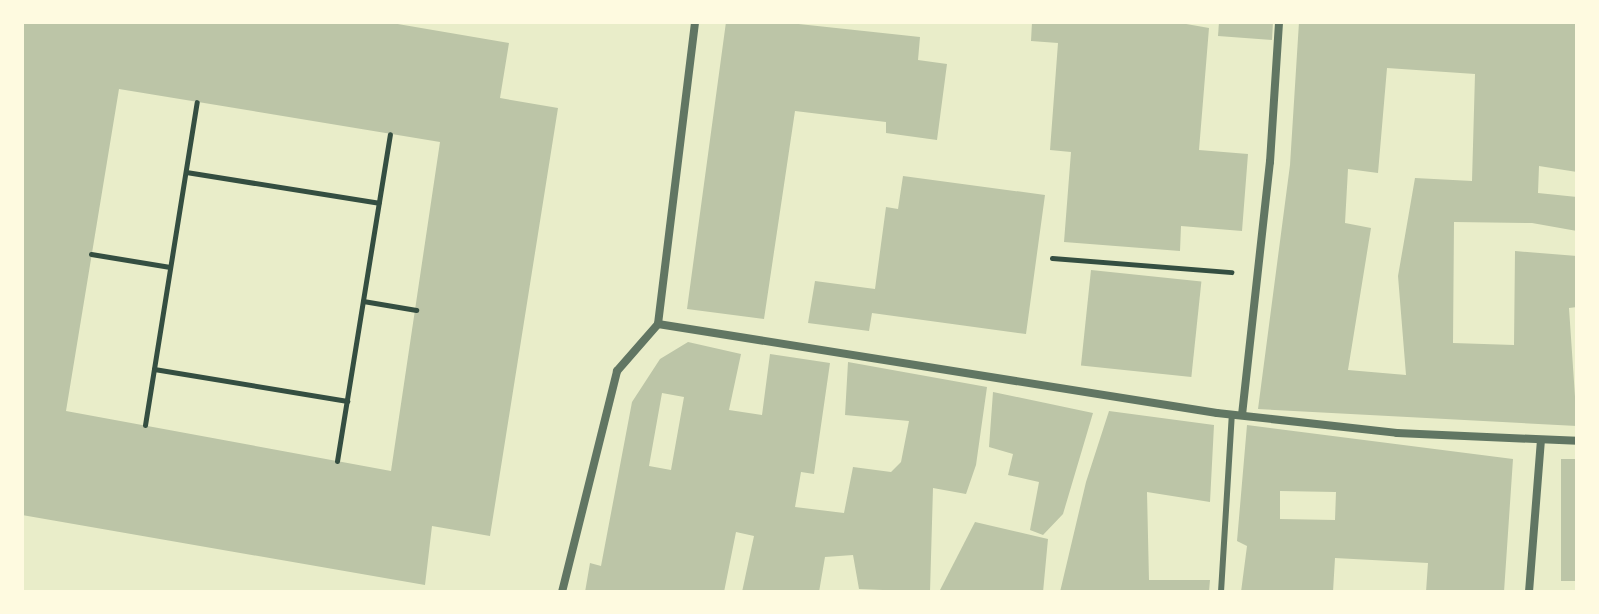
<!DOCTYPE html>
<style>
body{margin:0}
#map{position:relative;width:1599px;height:614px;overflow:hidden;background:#e9edc9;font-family:"DejaVu Sans",sans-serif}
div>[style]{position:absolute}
.building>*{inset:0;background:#bcc5a7;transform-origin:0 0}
.path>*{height:5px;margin:-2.5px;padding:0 2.5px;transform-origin:2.5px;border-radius:2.5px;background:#344e41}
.service>*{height:6px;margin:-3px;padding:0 3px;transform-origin:3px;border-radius:3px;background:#617663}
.minor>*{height:8px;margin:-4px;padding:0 4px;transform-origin:4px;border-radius:4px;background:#617663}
span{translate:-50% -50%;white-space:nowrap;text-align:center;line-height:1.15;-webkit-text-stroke:6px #fefae0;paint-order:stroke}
.frame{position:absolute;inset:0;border:24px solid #fefae0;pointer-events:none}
</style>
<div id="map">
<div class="building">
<div style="clip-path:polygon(evenodd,22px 22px,386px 22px,509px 43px,500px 98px,558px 108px,490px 536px,432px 526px,425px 585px,22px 515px,22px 22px,119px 89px,440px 142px,391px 471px,66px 411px,119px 89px)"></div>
<div style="clip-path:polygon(726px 22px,780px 22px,920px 37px,918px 60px,947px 64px,937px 140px,886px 133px,886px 122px,795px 111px,764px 319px,687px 309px)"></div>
<div style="clip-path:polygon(1032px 22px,1175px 22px,1209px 28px,1199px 150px,1248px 154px,1242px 231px,1181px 226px,1180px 251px,1064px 242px,1071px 152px,1050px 150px,1058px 43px,1031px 41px)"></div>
<div style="clip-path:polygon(1219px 22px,1273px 22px,1272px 40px,1218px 36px)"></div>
<div style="clip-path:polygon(evenodd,1299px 22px,1577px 22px,1577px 172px,1539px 166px,1538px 193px,1577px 197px,1577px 231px,1532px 223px,1454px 222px,1453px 343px,1514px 345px,1515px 251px,1577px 256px,1577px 307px,1569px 308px,1577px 426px,1258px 409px,1290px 165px,1299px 22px,1387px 68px,1475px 74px,1472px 181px,1415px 178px,1398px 276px,1406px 375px,1348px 370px,1371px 228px,1345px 223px,1348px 169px,1378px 173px,1387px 68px)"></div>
<div style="clip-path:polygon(903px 176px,1045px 195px,1026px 334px,872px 313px,869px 331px,808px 323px,815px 281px,875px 289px,886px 207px,898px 209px)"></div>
<div style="left:1091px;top:270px;width:111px;height:96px;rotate:6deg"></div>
<div style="clip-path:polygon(evenodd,688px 342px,741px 354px,729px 410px,762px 415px,770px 354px,830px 363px,814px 474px,801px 472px,795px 507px,844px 513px,853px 467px,891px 472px,901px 462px,909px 421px,845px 415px,848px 362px,987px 387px,976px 465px,966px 494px,933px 488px,930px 592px,859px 589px,853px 555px,825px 557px,819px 592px,742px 592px,754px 536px,736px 532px,724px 592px,585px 592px,590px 563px,601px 566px,632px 402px,660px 359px,688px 342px,662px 393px,684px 397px,671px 470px,649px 466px,662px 393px)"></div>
<div style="clip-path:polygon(993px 392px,1093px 413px,1063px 514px,1043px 535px,1030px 530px,1039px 482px,1008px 475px,1013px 454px,989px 447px)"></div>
<div style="clip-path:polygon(1109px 411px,1214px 425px,1210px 502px,1147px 492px,1149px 580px,1210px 580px,1209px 592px,1060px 592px,1086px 482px)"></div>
<div style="clip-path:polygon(evenodd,1247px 425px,1513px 459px,1504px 592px,1426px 592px,1428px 563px,1335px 558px,1333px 592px,1241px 592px,1247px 546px,1237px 541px,1247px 425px,1280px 491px,1336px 492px,1335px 520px,1280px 519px,1280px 491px)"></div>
<div style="left:1561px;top:459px;width:16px;height:122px"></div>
<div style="clip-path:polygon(975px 522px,1048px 539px,1043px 592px,939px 592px)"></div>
</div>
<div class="path">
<div style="left:186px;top:172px;width:195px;rotate:9.1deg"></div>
<div style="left:91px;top:254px;width:80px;rotate:9.3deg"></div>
<div style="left:1052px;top:258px;width:180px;rotate:4.5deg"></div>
<div style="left:363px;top:301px;width:54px;rotate:9.6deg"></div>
<div style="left:154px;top:369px;width:196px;rotate:9.4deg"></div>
<div style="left:145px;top:425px;width:327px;rotate:-80.9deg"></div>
<div style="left:337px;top:461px;width:331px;rotate:-80.8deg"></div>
</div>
<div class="service">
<div style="left:1221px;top:592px;width:178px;rotate:-86.5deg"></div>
</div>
<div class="minor">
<div style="left:658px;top:324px;width:566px;rotate:9.05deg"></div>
<div style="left:1217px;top:413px;width:181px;rotate:6.3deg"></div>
<div style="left:1397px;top:433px;width:180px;rotate:2.5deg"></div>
<div style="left:658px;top:324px;width:304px;rotate:-83deg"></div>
<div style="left:1242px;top:415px;width:255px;rotate:-83.7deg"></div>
<div style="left:1270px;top:162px;width:140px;rotate:-86.3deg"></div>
<div style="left:562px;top:592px;width:228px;rotate:-76deg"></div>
<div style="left:617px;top:371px;width:62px;rotate:-48.9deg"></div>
<div style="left:1529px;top:592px;width:151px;rotate:-85.5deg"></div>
</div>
<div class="frame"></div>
</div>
